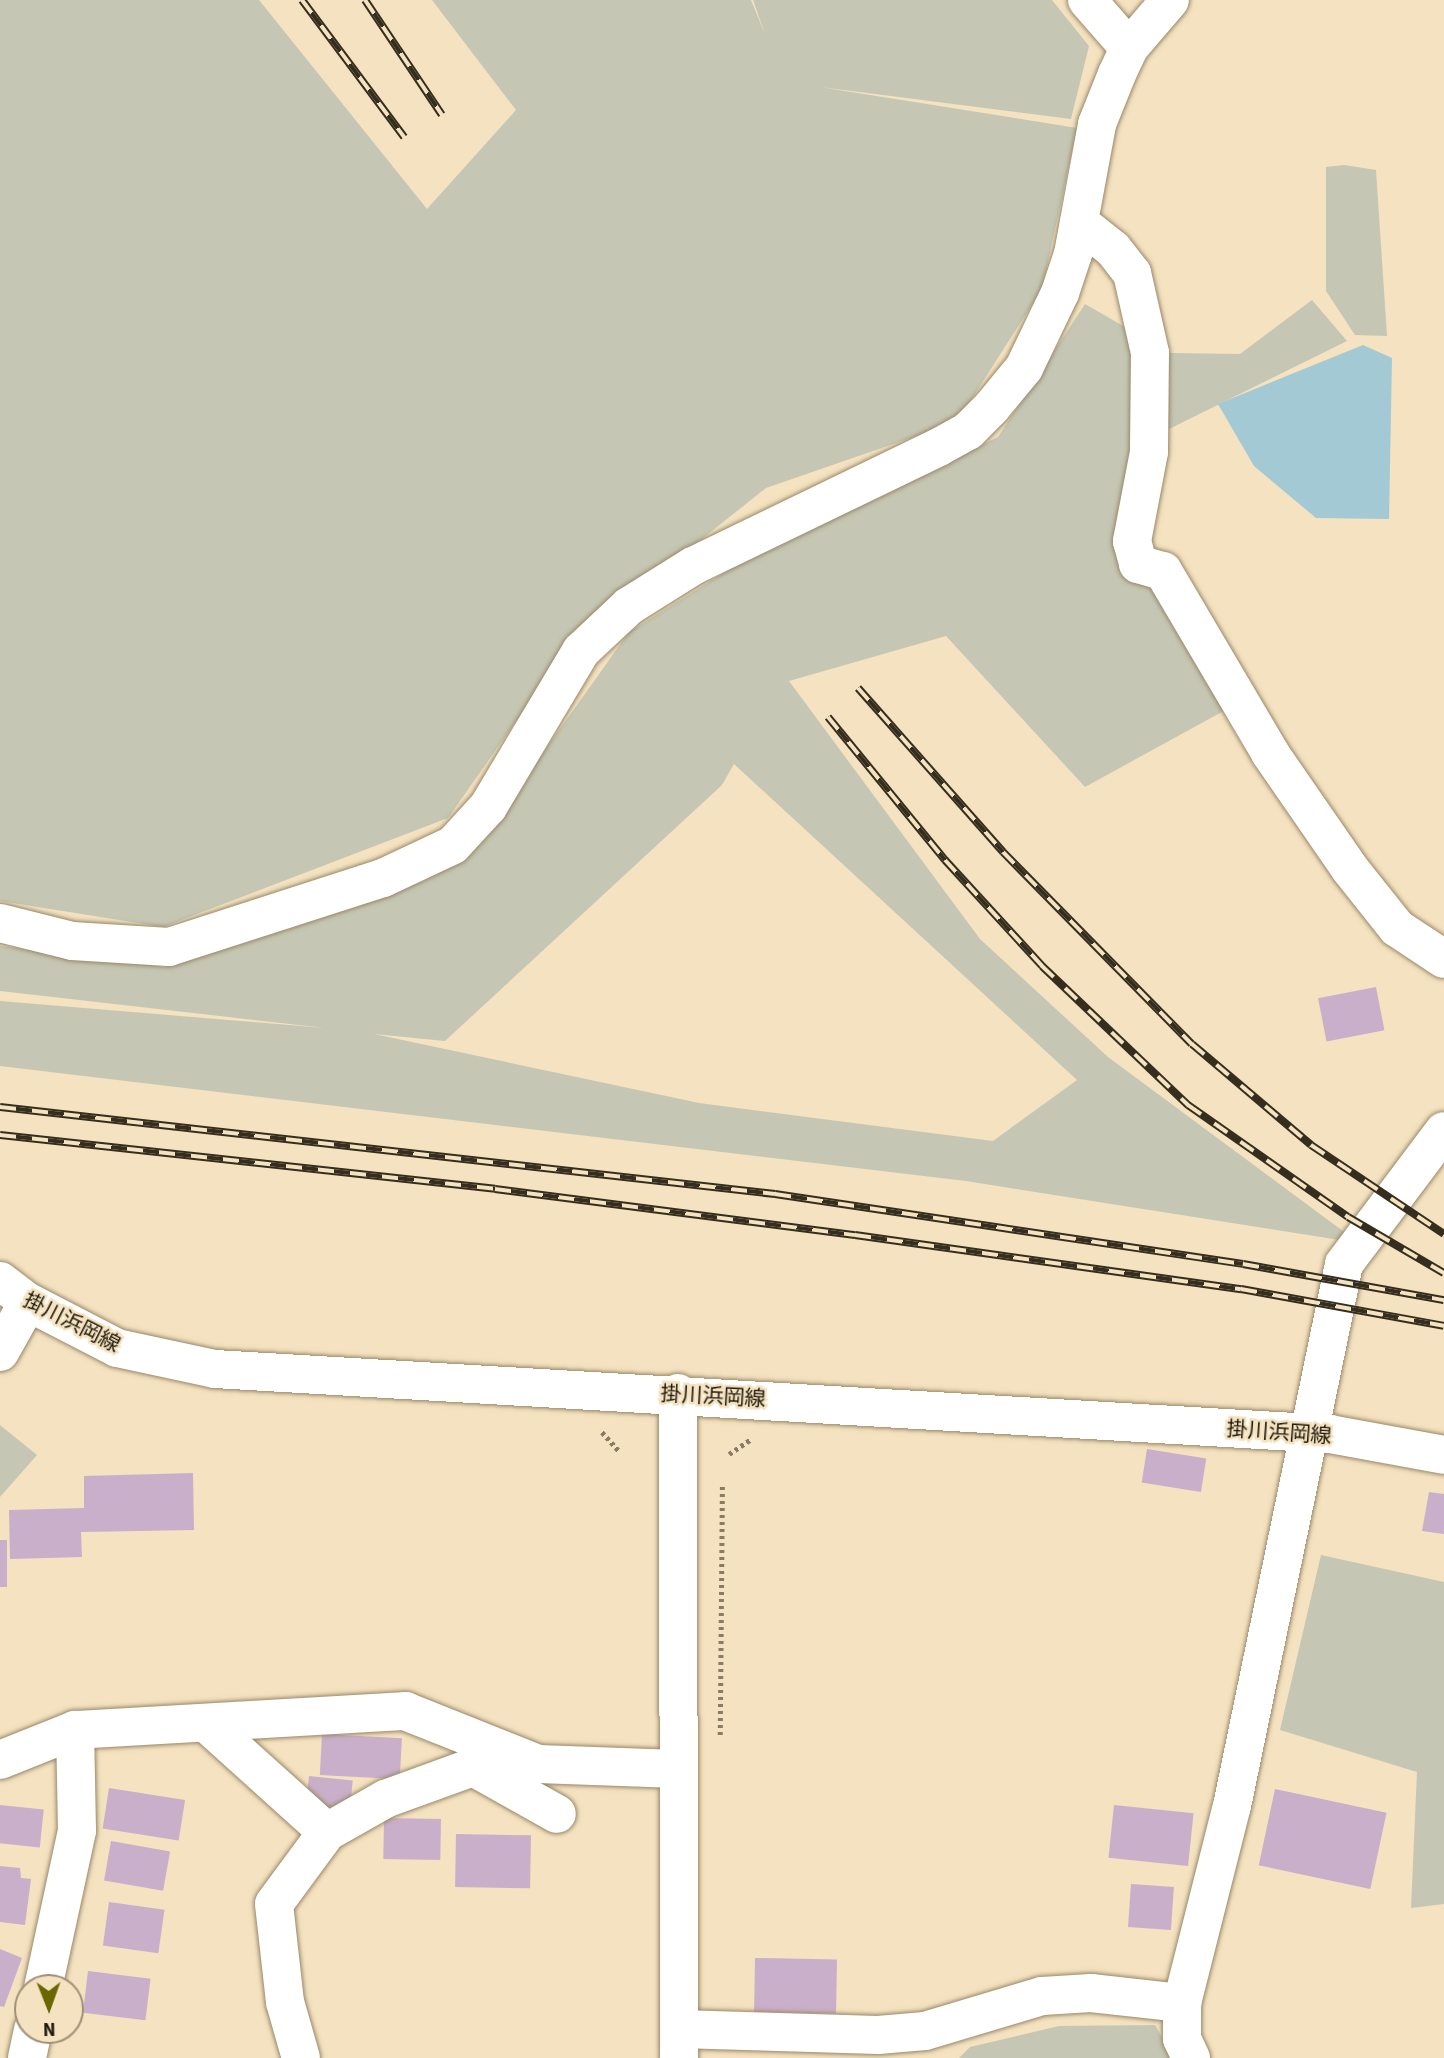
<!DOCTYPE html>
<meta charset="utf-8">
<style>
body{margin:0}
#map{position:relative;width:1444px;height:2058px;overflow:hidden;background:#f4e2c0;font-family:"Source Sans 3","Noto Sans JP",sans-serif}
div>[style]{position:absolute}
.green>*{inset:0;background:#c5c7b4}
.water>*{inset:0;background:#a2c9d4}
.building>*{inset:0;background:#caafca;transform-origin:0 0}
.path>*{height:4.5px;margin-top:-2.25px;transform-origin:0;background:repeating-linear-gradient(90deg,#897c65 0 3.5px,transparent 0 7px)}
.roads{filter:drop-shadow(0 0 2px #998869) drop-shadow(0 0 2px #998869)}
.minor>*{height:38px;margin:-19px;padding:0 19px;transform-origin:19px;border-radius:19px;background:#fff}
.major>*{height:38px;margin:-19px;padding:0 19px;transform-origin:19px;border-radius:19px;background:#fff}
.rail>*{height:8px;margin-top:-4px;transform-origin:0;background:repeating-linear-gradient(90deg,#f4e2c0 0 16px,#352e1e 0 32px);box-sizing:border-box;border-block:2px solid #352e1e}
span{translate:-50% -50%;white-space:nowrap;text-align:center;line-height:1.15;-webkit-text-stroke:5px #f4e2c0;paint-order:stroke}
.street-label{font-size:21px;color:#1c1609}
.north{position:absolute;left:14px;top:1974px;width:70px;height:70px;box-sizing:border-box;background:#f4e2c0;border:2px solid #9e9077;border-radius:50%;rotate:179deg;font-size:19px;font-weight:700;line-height:28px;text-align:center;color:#1c1609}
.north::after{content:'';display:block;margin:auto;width:24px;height:32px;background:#6a6700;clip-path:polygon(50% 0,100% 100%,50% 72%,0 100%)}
</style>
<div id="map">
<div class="green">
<div style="clip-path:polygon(0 0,259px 0,427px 209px,516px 110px,432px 0,751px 0,765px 34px,753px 0,1052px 0,1089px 46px,1071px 119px,820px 87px,1077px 128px,1042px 289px,957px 422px,766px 488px,571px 643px,448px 818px,163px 927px,0 901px)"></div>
<div style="clip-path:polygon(1344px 165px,1376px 170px,1387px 336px,1355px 335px,1326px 291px,1326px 167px)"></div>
<div style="clip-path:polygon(evenodd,1312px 300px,1347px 341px,1149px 439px,1138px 564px,1240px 702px,1085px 787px,946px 636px,789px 681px,980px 939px,1108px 1057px,1359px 1243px,966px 1181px,0 1066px,0 1001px,325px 1028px,0 991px,0 946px,164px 967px,424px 881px,478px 844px,629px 632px,759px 551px,998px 437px,1085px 304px,1170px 353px,1240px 354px,1312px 300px,734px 764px,1077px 1080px,993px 1141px,699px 1103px,374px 1034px,445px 1041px,722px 785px,734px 764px)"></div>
<div style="clip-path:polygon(0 1425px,37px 1455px,0 1497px)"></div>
<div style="clip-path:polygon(1321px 1555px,1444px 1582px,1444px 1904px,1411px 1908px,1417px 1772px,1280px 1730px)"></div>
<div style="clip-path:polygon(1155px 2025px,1174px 2058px,959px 2058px,970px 2047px,1059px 2026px)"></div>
</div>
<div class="water">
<div style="clip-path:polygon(1363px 345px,1392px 358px,1389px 519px,1316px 518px,1254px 466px,1218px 404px)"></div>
</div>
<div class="building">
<div style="left:1376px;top:987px;width:44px;height:59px;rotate:79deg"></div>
<div style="left:1147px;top:1449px;width:60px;height:34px;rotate:9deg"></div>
<div style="clip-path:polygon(193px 1473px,194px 1530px,81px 1532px,82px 1557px,10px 1559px,9px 1510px,84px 1508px,84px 1476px)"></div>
<div style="clip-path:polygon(1429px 1492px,1444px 1494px,1444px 1534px,1422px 1531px)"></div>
<div style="left:0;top:1540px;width:7px;height:47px"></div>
<div style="left:322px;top:1734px;width:80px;height:41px;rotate:3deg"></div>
<div style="left:309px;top:1776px;width:44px;height:30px;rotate:6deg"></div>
<div style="left:109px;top:1788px;width:77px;height:41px;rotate:9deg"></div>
<div style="left:1275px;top:1789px;width:114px;height:78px;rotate:12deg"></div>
<div style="left:0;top:1805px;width:44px;height:38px;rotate:6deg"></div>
<div style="left:1114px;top:1805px;width:80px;height:53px;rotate:6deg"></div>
<div style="left:441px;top:1819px;width:41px;height:57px;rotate:91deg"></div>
<div style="left:456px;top:1834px;width:75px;height:53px;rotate:1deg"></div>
<div style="left:111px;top:1841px;width:60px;height:40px;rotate:10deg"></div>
<div style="clip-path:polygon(0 1866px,20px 1868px,21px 1878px,31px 1879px,25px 1925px,0 1922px)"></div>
<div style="left:1131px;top:1884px;width:43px;height:43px;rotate:4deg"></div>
<div style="left:109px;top:1902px;width:56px;height:44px;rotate:8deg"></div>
<div style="clip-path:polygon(0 1949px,22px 1958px,4px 2007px,0 2006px)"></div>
<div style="left:755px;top:1958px;width:82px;height:54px;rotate:1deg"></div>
<div style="left:88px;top:1971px;width:63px;height:42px;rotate:7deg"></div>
</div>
<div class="path">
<div style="left:602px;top:1432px;width:25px;rotate:48deg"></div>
<div style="left:729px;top:1454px;width:27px;rotate:-34deg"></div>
<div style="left:720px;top:1735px;width:252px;rotate:-89.5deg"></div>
</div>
<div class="roads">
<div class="minor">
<div style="left:1087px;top:0;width:64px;rotate:48.8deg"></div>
<div style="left:1079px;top:222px;width:43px;rotate:38.5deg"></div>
<div style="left:1113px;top:249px;width:31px;rotate:52deg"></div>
<div style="left:1132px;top:273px;width:82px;rotate:77.3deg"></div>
<div style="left:1150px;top:353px;width:99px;rotate:90.6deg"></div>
<div style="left:1149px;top:452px;width:91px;rotate:100.8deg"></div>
<div style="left:1132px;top:541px;width:24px;rotate:75deg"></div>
<div style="left:1138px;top:564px;width:26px;rotate:16deg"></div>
<div style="left:1163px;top:571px;width:211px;rotate:59.5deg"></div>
<div style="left:1270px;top:753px;width:141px;rotate:55.4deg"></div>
<div style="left:1350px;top:869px;width:75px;rotate:51.5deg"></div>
<div style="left:1397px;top:928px;width:56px;rotate:33.4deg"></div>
<div style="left:0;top:923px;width:74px;rotate:14deg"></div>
<div style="left:72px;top:941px;width:97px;rotate:3.5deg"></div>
<div style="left:169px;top:947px;width:225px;rotate:-17.9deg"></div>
<div style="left:383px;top:878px;width:77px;rotate:-25.2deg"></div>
<div style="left:453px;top:845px;width:52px;rotate:-47.4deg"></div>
<div style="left:488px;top:807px;width:182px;rotate:-59.2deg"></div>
<div style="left:581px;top:651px;width:66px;rotate:-43.2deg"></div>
<div style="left:629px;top:606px;width:75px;rotate:-32deg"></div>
<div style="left:693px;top:566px;width:273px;rotate:-25.8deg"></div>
<div style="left:939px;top:447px;width:33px;rotate:-29deg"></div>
<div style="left:968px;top:431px;width:33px;rotate:-45deg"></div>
<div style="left:991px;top:408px;width:52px;rotate:-50.5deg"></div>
<div style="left:1024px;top:368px;width:83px;rotate:-64.4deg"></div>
<div style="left:1060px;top:293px;width:41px;rotate:-71.6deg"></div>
<div style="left:1073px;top:254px;width:132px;rotate:-79.5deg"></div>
<div style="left:1097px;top:124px;width:54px;rotate:-68.2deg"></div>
<div style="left:1117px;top:74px;width:29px;rotate:-65deg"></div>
<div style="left:1129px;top:48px;width:63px;rotate:-49.5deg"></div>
<div style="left:0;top:1352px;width:57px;rotate:-60.8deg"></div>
<div style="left:678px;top:1393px;width:665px;rotate:89.91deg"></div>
<div style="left:206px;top:1723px;width:163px;rotate:42deg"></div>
<div style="left:327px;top:1832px;width:89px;rotate:126.4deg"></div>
<div style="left:274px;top:1904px;width:99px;rotate:83.6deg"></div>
<div style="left:285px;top:2002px;width:58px;rotate:74.1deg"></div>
<div style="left:0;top:1760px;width:81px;rotate:-21.8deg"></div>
<div style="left:75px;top:1730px;width:331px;rotate:-3.3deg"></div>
<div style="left:405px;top:1711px;width:143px;rotate:21.7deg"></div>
<div style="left:538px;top:1764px;width:139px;rotate:2.1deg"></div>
<div style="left:327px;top:1832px;width:67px;rotate:-29.6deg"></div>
<div style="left:385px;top:1799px;width:94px;rotate:-20deg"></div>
<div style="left:473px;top:1767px;width:96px;rotate:29.2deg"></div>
<div style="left:43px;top:1988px;width:161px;rotate:-77.8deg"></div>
<div style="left:77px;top:1831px;width:101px;rotate:-91.1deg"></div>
<div style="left:679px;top:2029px;width:199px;rotate:1.7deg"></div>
<div style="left:878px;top:2035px;width:47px;rotate:-4.9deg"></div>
<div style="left:925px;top:2031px;width:122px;rotate:-16.7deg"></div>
<div style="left:1042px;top:1996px;width:49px;rotate:-3.5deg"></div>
<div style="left:1091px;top:1993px;width:92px;rotate:6.3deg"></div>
<div style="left:27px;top:2058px;width:29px;rotate:-78deg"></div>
<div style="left:1191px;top:2058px;width:21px;rotate:-115deg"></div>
<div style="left:1182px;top:2039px;width:36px;rotate:-90deg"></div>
<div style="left:1182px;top:2003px;width:203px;rotate:-75.8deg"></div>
<div style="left:1232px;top:1806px;width:553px;rotate:-78.32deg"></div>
<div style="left:1344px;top:1264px;width:166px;rotate:-53.1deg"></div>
</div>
<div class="major">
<div style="left:0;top:1281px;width:35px;rotate:37deg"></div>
<div style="left:28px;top:1302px;width:100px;rotate:27.3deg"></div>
<div style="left:117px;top:1348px;width:100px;rotate:12.1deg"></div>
<div style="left:215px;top:1369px;width:1117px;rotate:3.34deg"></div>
<div style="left:1330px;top:1434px;width:116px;rotate:10.4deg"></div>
</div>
</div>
<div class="rail">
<div style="left:302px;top:0;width:171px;rotate:53.3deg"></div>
<div style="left:365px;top:0;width:138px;rotate:56.2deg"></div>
<div style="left:858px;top:688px;width:219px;rotate:48.5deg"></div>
<div style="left:1003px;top:852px;width:269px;rotate:45.5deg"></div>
<div style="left:1192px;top:1044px;width:156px;rotate:40.3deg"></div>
<div style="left:1311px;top:1145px;width:160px;rotate:33.8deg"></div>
<div style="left:828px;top:717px;width:185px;rotate:50.7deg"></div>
<div style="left:945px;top:860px;width:144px;rotate:47.5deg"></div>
<div style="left:1042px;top:966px;width:202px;rotate:43.6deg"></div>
<div style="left:1188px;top:1105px;width:195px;rotate:35deg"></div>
<div style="left:1348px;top:1217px;width:111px;rotate:30.3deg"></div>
<div style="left:0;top:1107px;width:780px;rotate:6.41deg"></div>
<div style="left:775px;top:1194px;width:473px;rotate:8.5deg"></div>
<div style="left:1243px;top:1264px;width:204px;rotate:10.2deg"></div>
<div style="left:0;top:1135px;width:498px;rotate:6.2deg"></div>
<div style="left:495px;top:1189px;width:363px;rotate:7.3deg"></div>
<div style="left:855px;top:1235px;width:390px;rotate:8deg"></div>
<div style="left:1241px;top:1289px;width:206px;rotate:10.3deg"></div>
</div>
<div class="street-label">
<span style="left:72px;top:1322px;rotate:27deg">掛川浜岡線</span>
<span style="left:713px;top:1396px;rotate:3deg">掛川浜岡線</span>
<span style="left:1279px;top:1432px;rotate:4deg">掛川浜岡線</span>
</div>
<div class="north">N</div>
</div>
